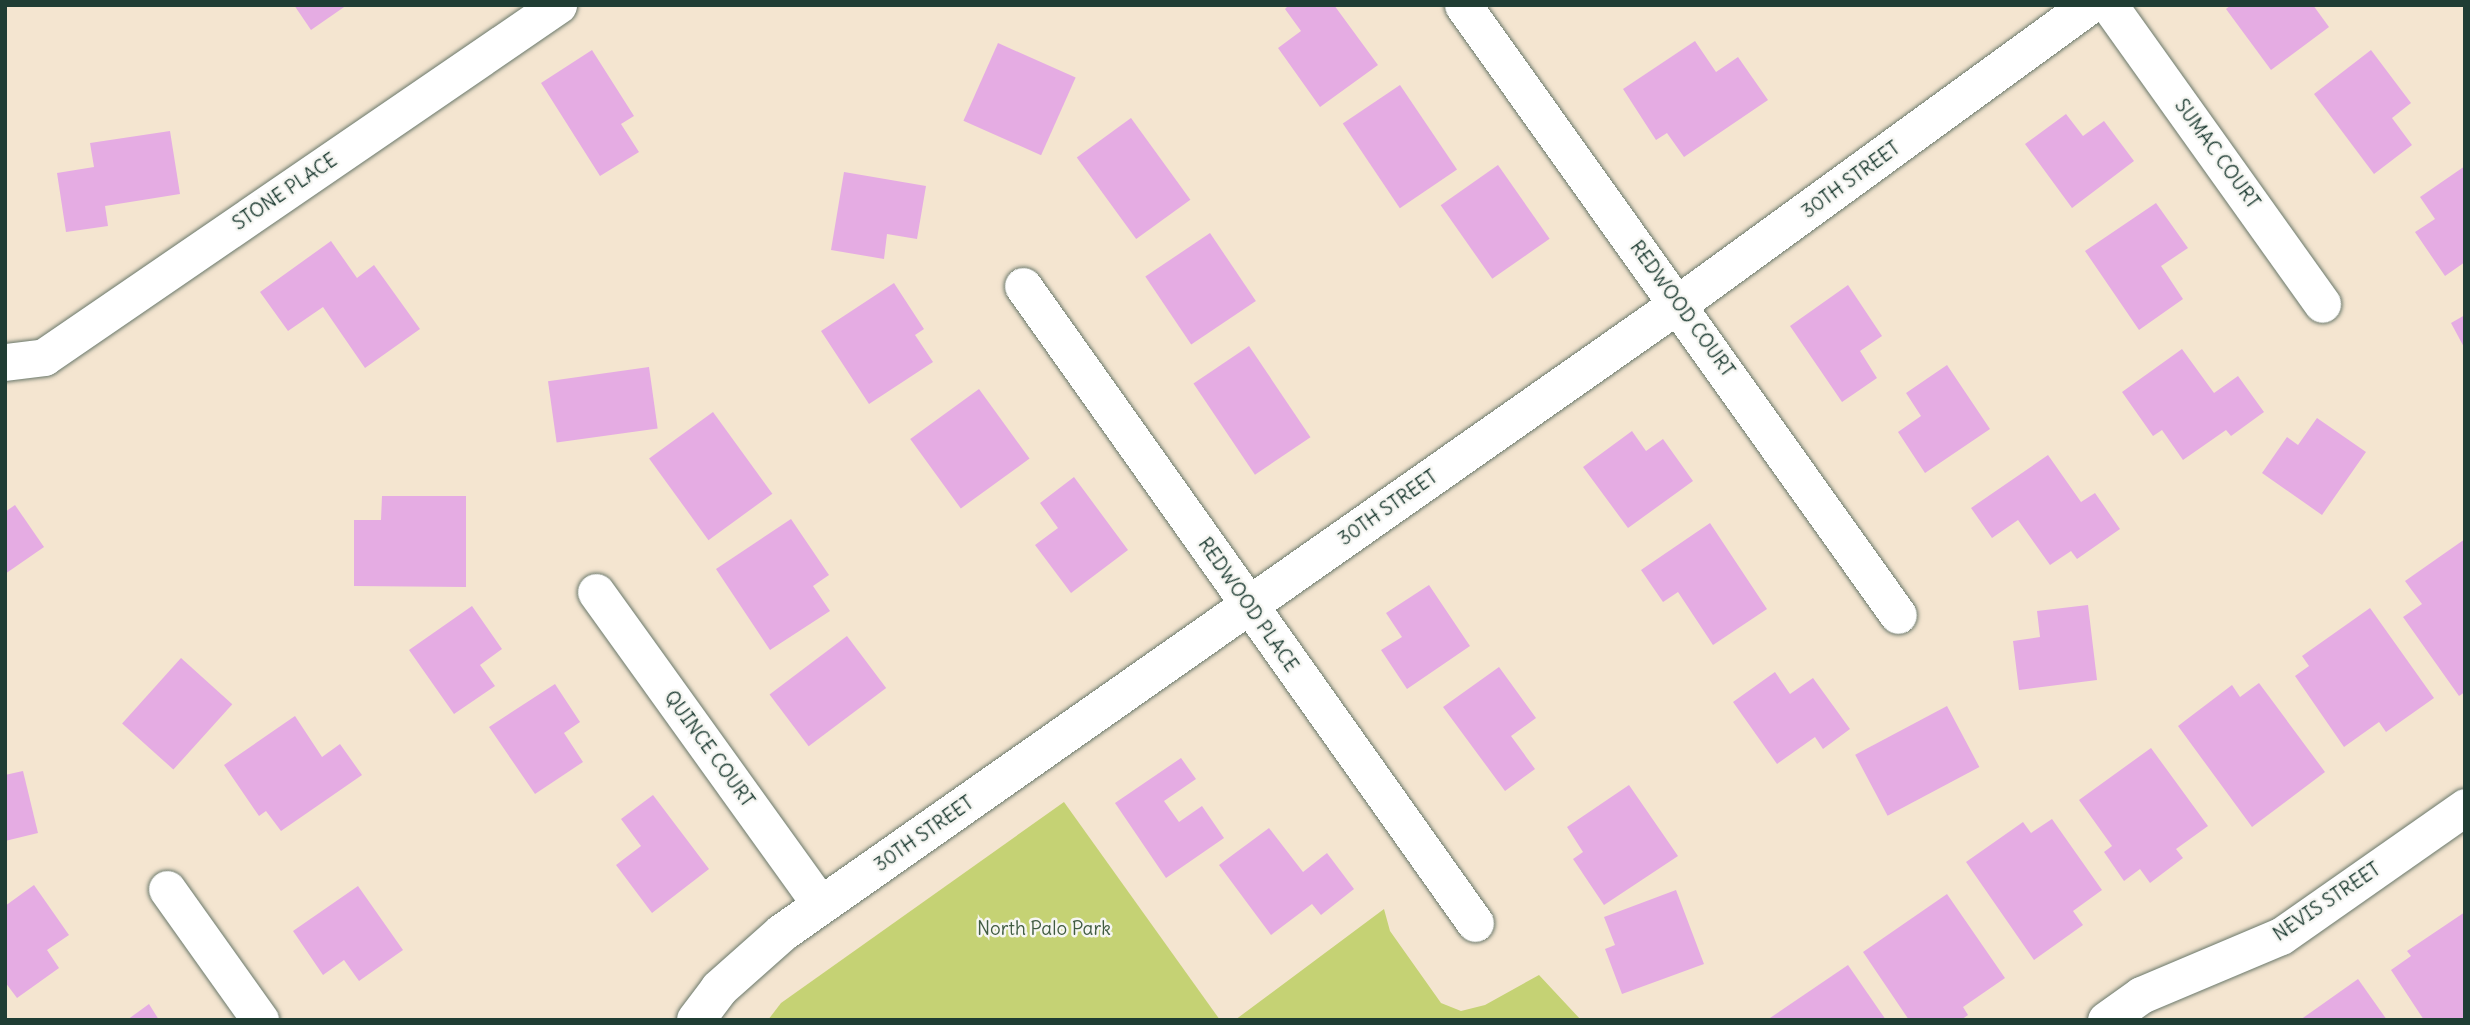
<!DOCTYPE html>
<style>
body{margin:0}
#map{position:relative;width:2470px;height:1025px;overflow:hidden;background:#f4e5d0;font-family:Delius,sans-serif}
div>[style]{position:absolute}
.green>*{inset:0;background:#c5d274}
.building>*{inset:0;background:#e5ace3;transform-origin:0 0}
.roads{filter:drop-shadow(0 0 2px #6a786b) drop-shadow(0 0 2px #6a786b)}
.minor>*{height:37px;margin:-18.5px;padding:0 18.5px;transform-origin:18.5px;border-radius:18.5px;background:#fff}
.tertiary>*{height:38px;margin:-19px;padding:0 19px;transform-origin:19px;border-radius:19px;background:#fff}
span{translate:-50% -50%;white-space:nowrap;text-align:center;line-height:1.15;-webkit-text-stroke:5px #f6f6f2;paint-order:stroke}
.street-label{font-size:19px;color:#1f3d34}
.park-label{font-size:19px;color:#405b41}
.frame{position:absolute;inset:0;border:7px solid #1f3d34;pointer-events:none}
</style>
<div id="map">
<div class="green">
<div style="clip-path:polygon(1064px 802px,1220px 1020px,768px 1020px,781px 1003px)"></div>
<div style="clip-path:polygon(1384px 909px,1390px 931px,1441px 1003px,1461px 1011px,1485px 1005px,1539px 975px,1581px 1020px,1235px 1020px)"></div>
</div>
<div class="building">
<div style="clip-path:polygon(294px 5px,347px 5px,311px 30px)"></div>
<div style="clip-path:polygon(1289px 5px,1334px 5px,1378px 65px,1320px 107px,1278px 48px,1301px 31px,1285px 9px)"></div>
<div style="clip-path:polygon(2231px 5px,2313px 5px,2329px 27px,2271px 70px,2226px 9px)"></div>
<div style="clip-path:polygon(1695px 41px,1716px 72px,1738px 57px,1768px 100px,1684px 157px,1667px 133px,1656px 140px,1623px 89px)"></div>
<div style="left:998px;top:43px;width:85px;height:85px;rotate:24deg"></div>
<div style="clip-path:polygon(592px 50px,634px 116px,621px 124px,639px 152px,600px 176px,541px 83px)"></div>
<div style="clip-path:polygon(2371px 50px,2411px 103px,2392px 118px,2412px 145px,2374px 174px,2314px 94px)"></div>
<div style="left:1400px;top:85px;width:102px;height:69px;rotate:56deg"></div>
<div style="clip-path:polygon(2066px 114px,2083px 136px,2104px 121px,2134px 161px,2072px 208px,2025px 144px)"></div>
<div style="left:1131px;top:118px;width:101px;height:67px;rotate:54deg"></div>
<div style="clip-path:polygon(170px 131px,180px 194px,105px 206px,108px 226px,66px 232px,57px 173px,94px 167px,90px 143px)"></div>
<div style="left:1498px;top:165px;width:90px;height:70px;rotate:55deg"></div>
<div style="clip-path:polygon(2465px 166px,2465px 262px,2445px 276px,2415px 232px,2435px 219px,2420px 197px)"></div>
<div style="clip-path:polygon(844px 172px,926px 186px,917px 239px,887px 234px,884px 259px,831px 250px)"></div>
<div style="clip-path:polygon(2156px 203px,2188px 248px,2161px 266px,2183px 299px,2139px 330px,2085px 251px)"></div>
<div style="left:1210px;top:233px;width:82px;height:78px;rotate:56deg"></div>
<div style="clip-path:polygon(331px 241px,357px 278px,374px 265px,420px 329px,365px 368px,323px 307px,288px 331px,260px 292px)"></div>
<div style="clip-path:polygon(894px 283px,924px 329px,915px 335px,933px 362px,869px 404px,821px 331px)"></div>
<div style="clip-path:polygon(1848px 285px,1882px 336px,1860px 351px,1877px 378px,1842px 402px,1790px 326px)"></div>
<div style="clip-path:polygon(2465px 315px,2465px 349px,2451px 323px)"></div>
<div style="left:1249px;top:346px;width:110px;height:67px;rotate:56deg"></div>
<div style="clip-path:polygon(2182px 349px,2214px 393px,2238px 376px,2264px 412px,2231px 436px,2226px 430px,2183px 460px,2162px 430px,2153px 436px,2122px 392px)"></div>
<div style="clip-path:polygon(1947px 365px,1990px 429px,1925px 473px,1898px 432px,1921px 416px,1906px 393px)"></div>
<div style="left:649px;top:367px;width:62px;height:102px;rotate:82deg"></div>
<div style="left:979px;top:389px;width:86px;height:85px;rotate:54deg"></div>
<div style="left:713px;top:412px;width:101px;height:79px;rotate:54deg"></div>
<div style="clip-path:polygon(2317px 418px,2366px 452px,2322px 515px,2262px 473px,2287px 437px,2298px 445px)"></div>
<div style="clip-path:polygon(1632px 431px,1646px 451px,1663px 439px,1693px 481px,1628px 528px,1583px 467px)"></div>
<div style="clip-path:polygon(2048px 455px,2081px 502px,2095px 493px,2120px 529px,2077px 559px,2071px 551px,2050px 565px,2018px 520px,1992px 538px,1971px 508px)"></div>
<div style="clip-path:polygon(1074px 477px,1128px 550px,1071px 593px,1035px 545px,1058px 528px,1040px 503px)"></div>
<div style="clip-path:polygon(382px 496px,466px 496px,466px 587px,354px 586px,354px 520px,381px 520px)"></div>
<div style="clip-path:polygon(15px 505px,44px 547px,5px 574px,5px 512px)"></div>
<div style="clip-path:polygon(791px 519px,829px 575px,813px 586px,830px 611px,770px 650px,716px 569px)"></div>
<div style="clip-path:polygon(1710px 523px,1767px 609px,1713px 645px,1678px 592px,1663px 602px,1641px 570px)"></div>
<div style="clip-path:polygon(2465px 539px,2465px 692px,2459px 696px,2403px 617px,2422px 604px,2405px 581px)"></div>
<div style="clip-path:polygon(1429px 585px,1470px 646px,1407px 689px,1381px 650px,1402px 637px,1386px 613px)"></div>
<div style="clip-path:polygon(2088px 605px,2097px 680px,2019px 690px,2013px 641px,2040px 637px,2037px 611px)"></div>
<div style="clip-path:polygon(472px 606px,502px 649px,480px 665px,495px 686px,454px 714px,409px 650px)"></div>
<div style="clip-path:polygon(2370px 608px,2434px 698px,2386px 732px,2379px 722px,2344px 747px,2295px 676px,2309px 666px,2302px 656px)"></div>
<div style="left:847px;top:636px;width:65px;height:97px;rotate:53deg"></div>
<div style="left:181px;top:658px;width:69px;height:88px;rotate:42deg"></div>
<div style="clip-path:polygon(1499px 667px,1536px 718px,1511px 736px,1535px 769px,1505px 791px,1443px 707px)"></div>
<div style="clip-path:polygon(1775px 672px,1790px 694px,1813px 678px,1850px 729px,1823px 749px,1815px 737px,1777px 764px,1733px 702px)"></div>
<div style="clip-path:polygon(2259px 683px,2325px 772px,2252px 827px,2178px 726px,2232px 685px,2240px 697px)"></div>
<div style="clip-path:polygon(555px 684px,580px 722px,564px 733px,583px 762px,535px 794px,489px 727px)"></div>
<div style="left:1947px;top:706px;width:69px;height:104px;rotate:62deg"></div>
<div style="clip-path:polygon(295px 716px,322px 757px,340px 744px,362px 775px,281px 831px,266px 811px,259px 816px,224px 765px)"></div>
<div style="clip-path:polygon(2151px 748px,2208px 826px,2176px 849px,2183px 858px,2150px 883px,2140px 869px,2124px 881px,2104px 852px,2112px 846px,2079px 800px)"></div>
<div style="clip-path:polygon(1181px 758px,1196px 779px,1164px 801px,1179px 822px,1202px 806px,1224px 838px,1166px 878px,1115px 803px)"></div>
<div style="clip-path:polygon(23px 771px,38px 833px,5px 841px,5px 775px)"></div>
<div style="clip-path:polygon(1629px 785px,1678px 856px,1604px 905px,1573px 859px,1583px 852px,1567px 827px)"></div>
<div style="clip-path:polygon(653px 795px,709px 869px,652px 913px,616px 865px,641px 846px,621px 819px)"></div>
<div style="clip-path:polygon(2052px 819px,2102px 890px,2073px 911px,2083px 925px,2034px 960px,1966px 862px,2023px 822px,2031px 833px)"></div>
<div style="clip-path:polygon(1269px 828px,1303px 872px,1327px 853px,1354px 889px,1321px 915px,1312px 904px,1271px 935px,1219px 865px)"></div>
<div style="clip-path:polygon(34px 885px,69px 935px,47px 950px,59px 968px,17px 998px,5px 982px,5px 906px)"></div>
<div style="clip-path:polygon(358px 886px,403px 950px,359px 981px,344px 960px,323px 975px,293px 931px)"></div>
<div style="clip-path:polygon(1676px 890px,1704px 964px,1622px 994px,1605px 949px,1615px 945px,1604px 917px)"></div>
<div style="clip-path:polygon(1947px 894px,2005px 978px,1963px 1007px,1968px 1015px,1961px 1020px,1909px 1020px,1863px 952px)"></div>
<div style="clip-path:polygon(2465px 912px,2465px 1020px,2424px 1020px,2391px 970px,2411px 956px,2407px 951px)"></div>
<div style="clip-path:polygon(1848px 965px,1886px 1020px,1767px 1020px)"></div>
<div style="clip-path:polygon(2358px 979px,2387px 1020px,2300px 1020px)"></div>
<div style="clip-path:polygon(149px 1004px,159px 1020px,127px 1020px)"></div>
</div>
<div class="roads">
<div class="minor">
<div style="left:1463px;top:5px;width:749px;rotate:54.51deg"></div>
<div style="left:2109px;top:5px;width:367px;rotate:54.5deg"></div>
<div style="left:1023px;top:286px;width:781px;rotate:54.64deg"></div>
<div style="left:5px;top:362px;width:39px;rotate:-7deg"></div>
<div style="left:44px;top:357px;width:623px;rotate:-34.4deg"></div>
<div style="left:596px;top:592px;width:385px;rotate:54.3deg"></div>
<div style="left:167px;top:889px;width:161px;rotate:54.6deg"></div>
<div style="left:2106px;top:1020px;width:43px;rotate:-35.5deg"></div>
<div style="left:2141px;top:995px;width:152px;rotate:-22.9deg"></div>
<div style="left:2281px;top:936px;width:225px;rotate:-35deg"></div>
</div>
<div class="tertiary">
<div style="left:696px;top:1020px;width:39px;rotate:-53deg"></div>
<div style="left:719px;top:989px;width:84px;rotate:-41.6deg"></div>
<div style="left:782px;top:933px;width:1096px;rotate:-35.04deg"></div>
<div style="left:1679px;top:304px;width:508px;rotate:-36.04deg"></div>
</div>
</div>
<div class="street-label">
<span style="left:2217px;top:154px;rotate:54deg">SUMAC COURT</span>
<span style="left:1851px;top:180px;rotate:-36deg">30TH STREET</span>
<span style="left:285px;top:192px;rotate:-34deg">STONE PLACE</span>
<span style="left:1682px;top:309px;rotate:54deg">REDWOOD COURT</span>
<span style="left:1388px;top:508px;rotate:-35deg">30TH STREET</span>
<span style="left:1248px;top:605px;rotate:55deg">REDWOOD PLACE</span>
<span style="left:709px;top:749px;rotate:54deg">QUINCE COURT</span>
<span style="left:924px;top:834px;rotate:-35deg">30TH STREET</span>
<span style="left:2327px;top:902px;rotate:-34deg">NEVIS STREET</span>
</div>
<div class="park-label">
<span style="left:1044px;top:929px">North Palo Park</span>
</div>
<div class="frame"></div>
</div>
